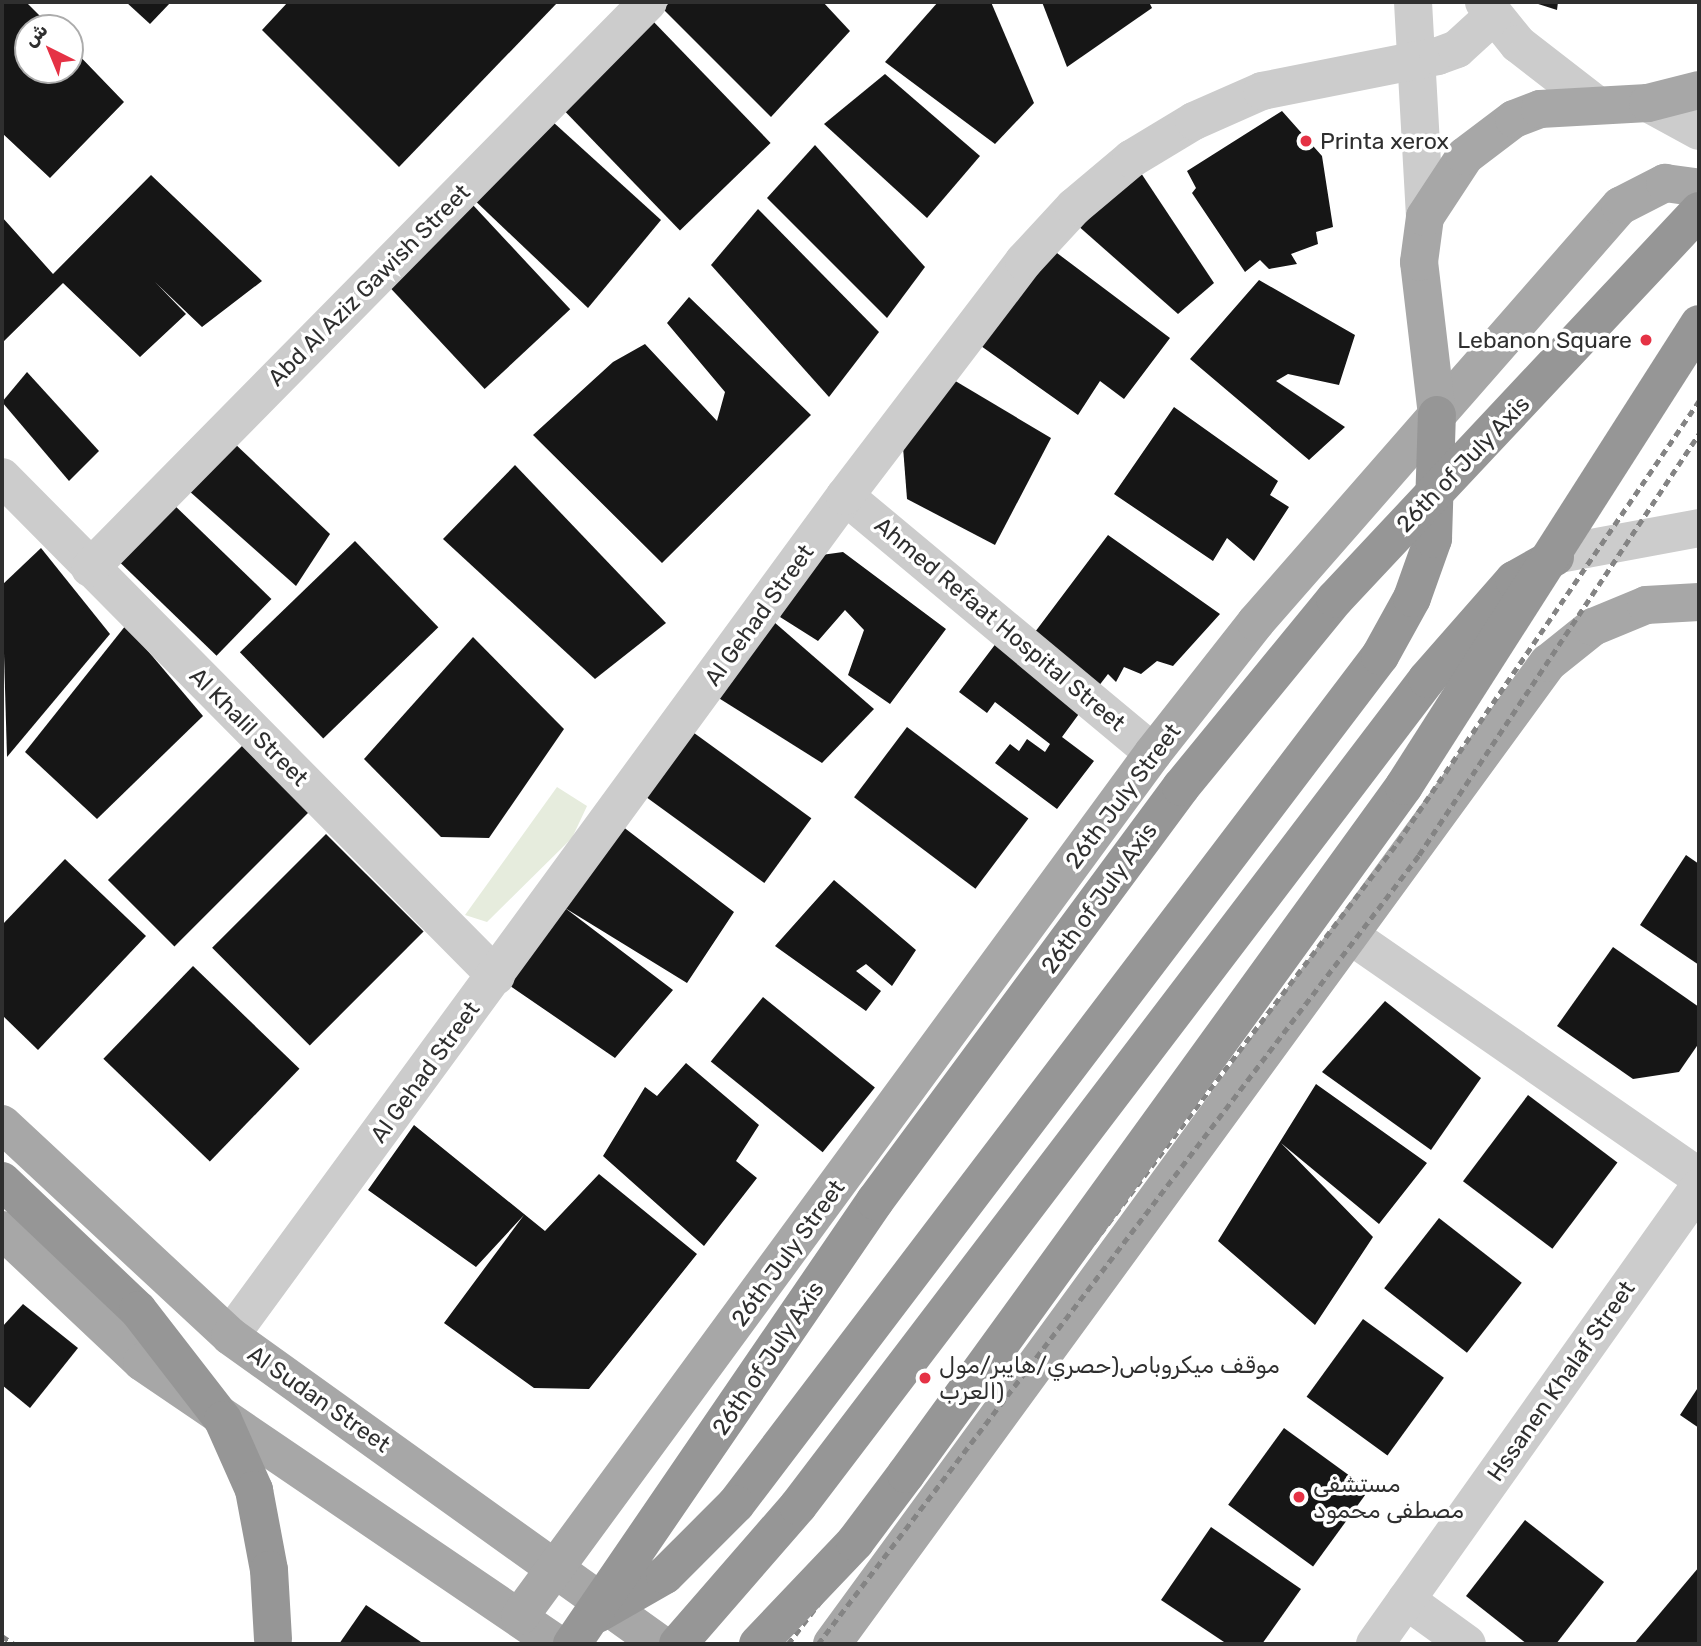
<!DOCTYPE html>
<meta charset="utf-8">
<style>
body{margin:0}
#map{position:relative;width:1701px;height:1646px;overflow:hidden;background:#fff;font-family:Rubik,"Noto Sans Arabic",sans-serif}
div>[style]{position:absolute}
.green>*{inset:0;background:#e6ecdd}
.building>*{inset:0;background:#161616;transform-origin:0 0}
.minor>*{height:38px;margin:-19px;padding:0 19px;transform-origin:19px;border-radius:19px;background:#ccc}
.major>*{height:38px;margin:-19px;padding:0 19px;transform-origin:19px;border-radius:19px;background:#a7a7a7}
.highway>*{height:38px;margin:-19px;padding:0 19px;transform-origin:19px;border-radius:19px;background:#969696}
.rail>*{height:5px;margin-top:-2.5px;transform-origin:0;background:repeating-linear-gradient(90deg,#848484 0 7px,transparent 0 12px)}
.highway-bridge>*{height:38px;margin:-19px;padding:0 19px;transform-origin:19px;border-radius:19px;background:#969696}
.dots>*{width:19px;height:19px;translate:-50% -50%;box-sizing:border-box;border:4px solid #fff;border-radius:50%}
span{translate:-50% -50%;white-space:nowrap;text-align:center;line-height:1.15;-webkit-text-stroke:7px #fff;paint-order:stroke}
.poi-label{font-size:23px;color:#2f2f2f}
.left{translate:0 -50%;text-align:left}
.right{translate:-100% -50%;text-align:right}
.street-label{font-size:23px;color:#2f2f2f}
.frame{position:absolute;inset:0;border:4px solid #2f2f2f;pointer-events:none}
.north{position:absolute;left:14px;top:14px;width:70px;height:70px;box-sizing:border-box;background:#fff;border:2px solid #acacac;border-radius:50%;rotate:317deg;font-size:19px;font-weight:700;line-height:28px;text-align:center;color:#2f2f2f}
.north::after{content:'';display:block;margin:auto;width:24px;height:32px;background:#e53245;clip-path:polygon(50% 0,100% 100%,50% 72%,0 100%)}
</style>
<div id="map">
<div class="green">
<div style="clip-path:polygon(557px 787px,587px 806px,572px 838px,487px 922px,465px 915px)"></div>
</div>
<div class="building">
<div style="clip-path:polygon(2px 2px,26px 2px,52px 28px,28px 28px,28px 70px,70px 70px,70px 46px,124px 102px,50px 178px,2px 133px)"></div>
<div style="clip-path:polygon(126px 2px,171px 2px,150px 24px)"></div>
<div style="clip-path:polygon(288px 2px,558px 2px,399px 167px,262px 30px)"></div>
<div style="clip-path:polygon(670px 2px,823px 2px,850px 31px,771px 117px,663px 9px)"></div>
<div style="clip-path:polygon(938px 2px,991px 2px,1034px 103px,995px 144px,885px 62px)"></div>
<div style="clip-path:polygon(1042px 2px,1149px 2px,1152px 8px,1067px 67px)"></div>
<div style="clip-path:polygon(1533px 2px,1558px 2px,1557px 10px,1532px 2px)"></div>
<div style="left:649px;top:17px;width:175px;height:126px;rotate:46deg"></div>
<div style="clip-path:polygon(885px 74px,980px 156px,927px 218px,824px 124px)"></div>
<div style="clip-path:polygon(1282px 111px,1322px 156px,1333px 227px,1316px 232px,1318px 244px,1291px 254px,1297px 264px,1269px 269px,1260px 260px,1245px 272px,1192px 193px,1196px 188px,1187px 171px)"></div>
<div style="clip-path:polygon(553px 122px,661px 220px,588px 308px,468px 194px)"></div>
<div style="clip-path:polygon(815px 145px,925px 267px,887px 318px,767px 198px)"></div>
<div style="clip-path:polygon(1139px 170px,1214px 283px,1178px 314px,1076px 224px)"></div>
<div style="clip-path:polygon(151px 175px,262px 281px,202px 327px,155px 282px,186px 314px,140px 357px,63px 283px,2px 343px,2px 217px,53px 274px)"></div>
<div style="left:472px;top:204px;width:144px;height:117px;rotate:47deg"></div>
<div style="clip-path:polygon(758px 209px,879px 332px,829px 397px,711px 265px)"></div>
<div style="clip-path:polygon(1053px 250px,1170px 338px,1124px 399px,1100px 381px,1078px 415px,981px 346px)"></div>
<div style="clip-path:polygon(1259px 280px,1355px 335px,1339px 385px,1288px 374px,1276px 381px,1345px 427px,1309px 460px,1190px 359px)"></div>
<div style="clip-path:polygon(689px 297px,811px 415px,662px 563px,533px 435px,613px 362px,645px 344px,717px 421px,725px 392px,667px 323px)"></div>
<div style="clip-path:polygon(27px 372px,99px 451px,69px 481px,2px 402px)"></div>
<div style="clip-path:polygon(952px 379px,1051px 438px,995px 545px,907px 499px,902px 434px)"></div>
<div style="clip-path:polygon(1174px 407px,1278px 481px,1270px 495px,1289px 507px,1254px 561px,1227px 538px,1213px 561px,1114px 494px)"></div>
<div style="clip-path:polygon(233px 442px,330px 534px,296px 586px,188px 490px)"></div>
<div style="clip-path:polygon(515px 465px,666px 623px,595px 679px,443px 539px)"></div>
<div style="left:170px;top:501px;width:141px;height:79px;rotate:44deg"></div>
<div style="clip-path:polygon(1108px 535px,1220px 614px,1173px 666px,1157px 661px,1141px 674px,1124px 667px,1116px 682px,1108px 674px,1098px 687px,1029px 640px)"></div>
<div style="left:355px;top:541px;width:120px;height:160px;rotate:46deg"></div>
<div style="clip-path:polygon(41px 548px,110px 634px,7px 757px,2px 585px)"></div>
<div style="clip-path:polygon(843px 552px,946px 629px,890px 704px,848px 675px,864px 630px,845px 610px,818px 641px,780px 617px,807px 557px)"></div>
<div style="clip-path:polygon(766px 615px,874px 709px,822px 763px,709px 692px)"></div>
<div style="clip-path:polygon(126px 625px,203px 716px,97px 819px,25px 752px)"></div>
<div style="clip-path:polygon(473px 637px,564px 729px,489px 838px,441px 837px,364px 759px)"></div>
<div style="clip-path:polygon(997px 642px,1084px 707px,1062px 737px,1094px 761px,1057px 809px,995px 763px,1010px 744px,1019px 751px,1027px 739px,1045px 752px,1050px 744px,995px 702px,987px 713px,959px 692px)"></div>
<div style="left:907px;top:727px;width:152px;height:88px;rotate:37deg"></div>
<div style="left:690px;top:730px;width:150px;height:80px;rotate:36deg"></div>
<div style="left:243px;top:745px;width:94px;height:191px;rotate:45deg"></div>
<div style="clip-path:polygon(622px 826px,734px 912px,687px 983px,565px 908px,673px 990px,615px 1058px,506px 983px)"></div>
<div style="left:326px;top:834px;width:138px;height:161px;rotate:45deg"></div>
<div style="clip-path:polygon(1686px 855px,1699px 864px,1699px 965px,1640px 925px)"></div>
<div style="clip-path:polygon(65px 859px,146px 936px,38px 1050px,2px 1015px,2px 925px)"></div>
<div style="clip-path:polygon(834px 880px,916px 950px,892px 986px,866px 964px,856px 971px,881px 991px,866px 1011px,775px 946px)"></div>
<div style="clip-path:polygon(1613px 947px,1699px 1007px,1699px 1043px,1679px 1072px,1633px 1079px,1557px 1026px)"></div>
<div style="left:193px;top:966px;width:148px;height:129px;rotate:44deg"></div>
<div style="left:763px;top:997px;width:144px;height:83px;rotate:39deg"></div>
<div style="clip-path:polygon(1385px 1001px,1481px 1078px,1431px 1150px,1322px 1072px)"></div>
<div style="clip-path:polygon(686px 1063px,759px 1125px,736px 1161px,757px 1178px,704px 1246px,603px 1156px,645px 1087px,657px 1096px)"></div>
<div style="clip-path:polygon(1316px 1084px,1427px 1163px,1379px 1224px,1281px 1143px,1373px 1237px,1315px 1325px,1218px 1241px)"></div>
<div style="left:1528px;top:1095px;width:112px;height:108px;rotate:37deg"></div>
<div style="clip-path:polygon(414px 1125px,545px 1231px,599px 1174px,697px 1254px,589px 1389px,534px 1388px,444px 1323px,524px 1215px,476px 1267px,368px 1190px)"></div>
<div style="left:1439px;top:1218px;width:105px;height:89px;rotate:38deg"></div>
<div style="clip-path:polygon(23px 1304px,78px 1348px,30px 1408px,2px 1385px,2px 1327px)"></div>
<div style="left:1363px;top:1319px;width:100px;height:96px;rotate:36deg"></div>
<div style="clip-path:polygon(1699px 1386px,1699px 1428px,1680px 1415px)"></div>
<div style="left:1284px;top:1428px;width:105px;height:95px;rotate:36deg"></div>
<div style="clip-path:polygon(1525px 1520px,1604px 1582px,1556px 1644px,1527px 1644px,1466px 1596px)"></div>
<div style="clip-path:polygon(1211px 1527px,1301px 1589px,1262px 1644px,1227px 1644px,1161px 1600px)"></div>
<div style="clip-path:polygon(1699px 1567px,1699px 1644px,1634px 1644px)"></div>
<div style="clip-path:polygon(366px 1605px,424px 1644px,339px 1644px)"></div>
</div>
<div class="minor">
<div style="left:1413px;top:2px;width:215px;rotate:86.8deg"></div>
<div style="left:1484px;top:2px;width:54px;rotate:51deg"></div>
<div style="left:1518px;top:44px;width:96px;rotate:37.8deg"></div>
<div style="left:1648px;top:103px;width:58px;rotate:28.8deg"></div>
<div style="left:2px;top:477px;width:702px;rotate:45.29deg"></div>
<div style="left:845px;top:496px;width:401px;rotate:39.8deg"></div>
<div style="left:1559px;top:554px;width:142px;rotate:-10.5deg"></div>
<div style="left:90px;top:568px;width:795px;rotate:-45.41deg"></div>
<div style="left:1351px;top:936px;width:423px;rotate:34.7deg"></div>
<div style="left:230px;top:1336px;width:1041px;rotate:-53.79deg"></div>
<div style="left:845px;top:496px;width:295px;rotate:-52.7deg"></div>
<div style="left:1024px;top:261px;width:74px;rotate:-47.2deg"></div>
<div style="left:1074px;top:207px;width:75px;rotate:-40.1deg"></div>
<div style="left:1131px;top:159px;width:74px;rotate:-31.1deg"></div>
<div style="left:1194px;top:121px;width:74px;rotate:-23.8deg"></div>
<div style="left:1262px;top:91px;width:179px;rotate:-11.2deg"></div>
<div style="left:1438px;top:56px;width:20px;rotate:-20deg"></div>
<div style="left:1457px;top:49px;width:49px;rotate:-42.5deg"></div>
<div style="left:1406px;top:1600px;width:75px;rotate:35.8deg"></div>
<div style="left:1375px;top:1644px;width:560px;rotate:-54.66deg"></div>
</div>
<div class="major">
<div style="left:1437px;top:415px;width:278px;rotate:-48.8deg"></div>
<div style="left:1620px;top:206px;width:51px;rotate:-27.1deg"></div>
<div style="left:1665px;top:183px;width:34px;rotate:8deg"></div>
<div style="left:2px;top:1124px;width:311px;rotate:42.9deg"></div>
<div style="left:230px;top:1336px;width:529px;rotate:35.61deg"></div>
<div style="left:2px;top:1230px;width:192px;rotate:43.3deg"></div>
<div style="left:142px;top:1362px;width:502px;rotate:34.2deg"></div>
<div style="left:520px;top:1616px;width:1070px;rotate:-53.74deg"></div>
<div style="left:1153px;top:753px;width:167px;rotate:-51.8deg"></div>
<div style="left:1256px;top:622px;width:275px;rotate:-48.8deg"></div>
<div style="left:1437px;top:415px;width:154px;rotate:-96.7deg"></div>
<div style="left:1419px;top:262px;width:45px;rotate:-82.4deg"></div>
<div style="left:1425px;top:217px;width:73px;rotate:-56.7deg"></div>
<div style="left:1465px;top:156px;width:61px;rotate:-37.1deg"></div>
<div style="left:1514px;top:119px;width:28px;rotate:-21deg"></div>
<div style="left:1540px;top:109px;width:108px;rotate:-3.2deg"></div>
<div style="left:1648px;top:103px;width:53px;rotate:-14.3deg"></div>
<div style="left:832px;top:1644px;width:1215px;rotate:-53.88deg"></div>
<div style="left:1548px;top:663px;width:58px;rotate:-38.7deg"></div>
<div style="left:1593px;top:627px;width:57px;rotate:-22.5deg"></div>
<div style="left:1646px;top:605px;width:53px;rotate:-3.2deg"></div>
</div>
<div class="highway">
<div style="left:736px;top:1504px;width:1065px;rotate:-52.79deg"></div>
<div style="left:1380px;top:656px;width:66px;rotate:-61.1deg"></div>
<div style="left:1412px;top:598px;width:63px;rotate:-70.4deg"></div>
<div style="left:1433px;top:539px;width:124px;rotate:-88.2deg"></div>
<div style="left:678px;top:1644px;width:183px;rotate:-49deg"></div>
<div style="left:798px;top:1506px;width:1039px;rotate:-52.74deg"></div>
<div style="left:1427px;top:679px;width:132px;rotate:-48.7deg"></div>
<div style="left:1514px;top:580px;width:47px;rotate:-29.3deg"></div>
</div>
<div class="rail">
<div style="left:2px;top:1636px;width:14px;rotate:34deg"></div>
<div style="left:788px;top:1644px;width:1008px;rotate:-52.74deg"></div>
<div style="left:1398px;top:842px;width:534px;rotate:-55.68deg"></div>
<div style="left:818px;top:1644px;width:992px;rotate:-52.7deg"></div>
<div style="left:1419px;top:855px;width:506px;rotate:-56.37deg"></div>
</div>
<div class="highway-bridge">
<div style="left:2px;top:1181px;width:187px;rotate:43.5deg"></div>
<div style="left:138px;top:1310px;width:139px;rotate:52.3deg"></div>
<div style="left:223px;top:1420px;width:77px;rotate:66.1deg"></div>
<div style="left:254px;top:1490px;width:81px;rotate:79.4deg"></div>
<div style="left:269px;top:1570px;width:69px;rotate:86.7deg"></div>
<div style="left:597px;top:1614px;width:78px;rotate:-29.8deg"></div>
<div style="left:665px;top:1575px;width:100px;rotate:-45deg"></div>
<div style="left:572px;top:1644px;width:537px;rotate:-55.63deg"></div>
<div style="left:875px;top:1201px;width:515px;rotate:-53.53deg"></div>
<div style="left:1181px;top:787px;width:243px;rotate:-50.7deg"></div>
<div style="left:1335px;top:599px;width:532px;rotate:-46.83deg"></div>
<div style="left:758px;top:1644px;width:141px;rotate:-46.4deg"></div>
<div style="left:855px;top:1542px;width:85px;rotate:-53.1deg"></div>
<div style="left:906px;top:1474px;width:849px;rotate:-54.1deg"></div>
<div style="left:1404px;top:786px;width:548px;rotate:-57.44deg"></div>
</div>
<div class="dots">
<div style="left:1306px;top:141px;background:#e53245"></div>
<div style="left:1646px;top:340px;background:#e53245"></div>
<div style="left:925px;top:1378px;background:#e53245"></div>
<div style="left:1299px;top:1497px;background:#e53245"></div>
</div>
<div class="poi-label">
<span class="left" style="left:1320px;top:141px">Printa xerox</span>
<span class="right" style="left:1632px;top:340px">Lebanon Square</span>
<span class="left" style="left:939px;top:1378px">موقف ميكروباص(حصري/هايبر/مول<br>العرب)</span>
<span class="left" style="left:1313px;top:1497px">مستشفى<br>مصطفى محمود</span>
</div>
<div class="street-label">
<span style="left:369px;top:285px;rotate:-45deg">Abd Al Aziz Gawish Street</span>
<span style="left:1463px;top:464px;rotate:-46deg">26th of July Axis</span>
<span style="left:759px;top:615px;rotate:-54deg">Al Gehad Street</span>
<span style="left:1000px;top:624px;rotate:40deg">Ahmed Refaat Hospital Street</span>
<span style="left:249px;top:727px;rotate:45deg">Al Khalil Street</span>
<span style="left:1123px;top:796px;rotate:-53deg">26th July Street</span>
<span style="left:1099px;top:898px;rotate:-54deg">26th of July Axis</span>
<span style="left:425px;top:1072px;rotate:-54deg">Al Gehad Street</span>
<span style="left:788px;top:1253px;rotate:-54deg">26th July Street</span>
<span style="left:768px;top:1358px;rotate:-56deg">26th of July Axis</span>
<span style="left:1561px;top:1381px;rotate:-55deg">Hssanen Khalaf Street</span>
<span style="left:319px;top:1399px;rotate:35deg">Al Sudan Street</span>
</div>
<div class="frame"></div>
<div class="north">ش</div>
</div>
